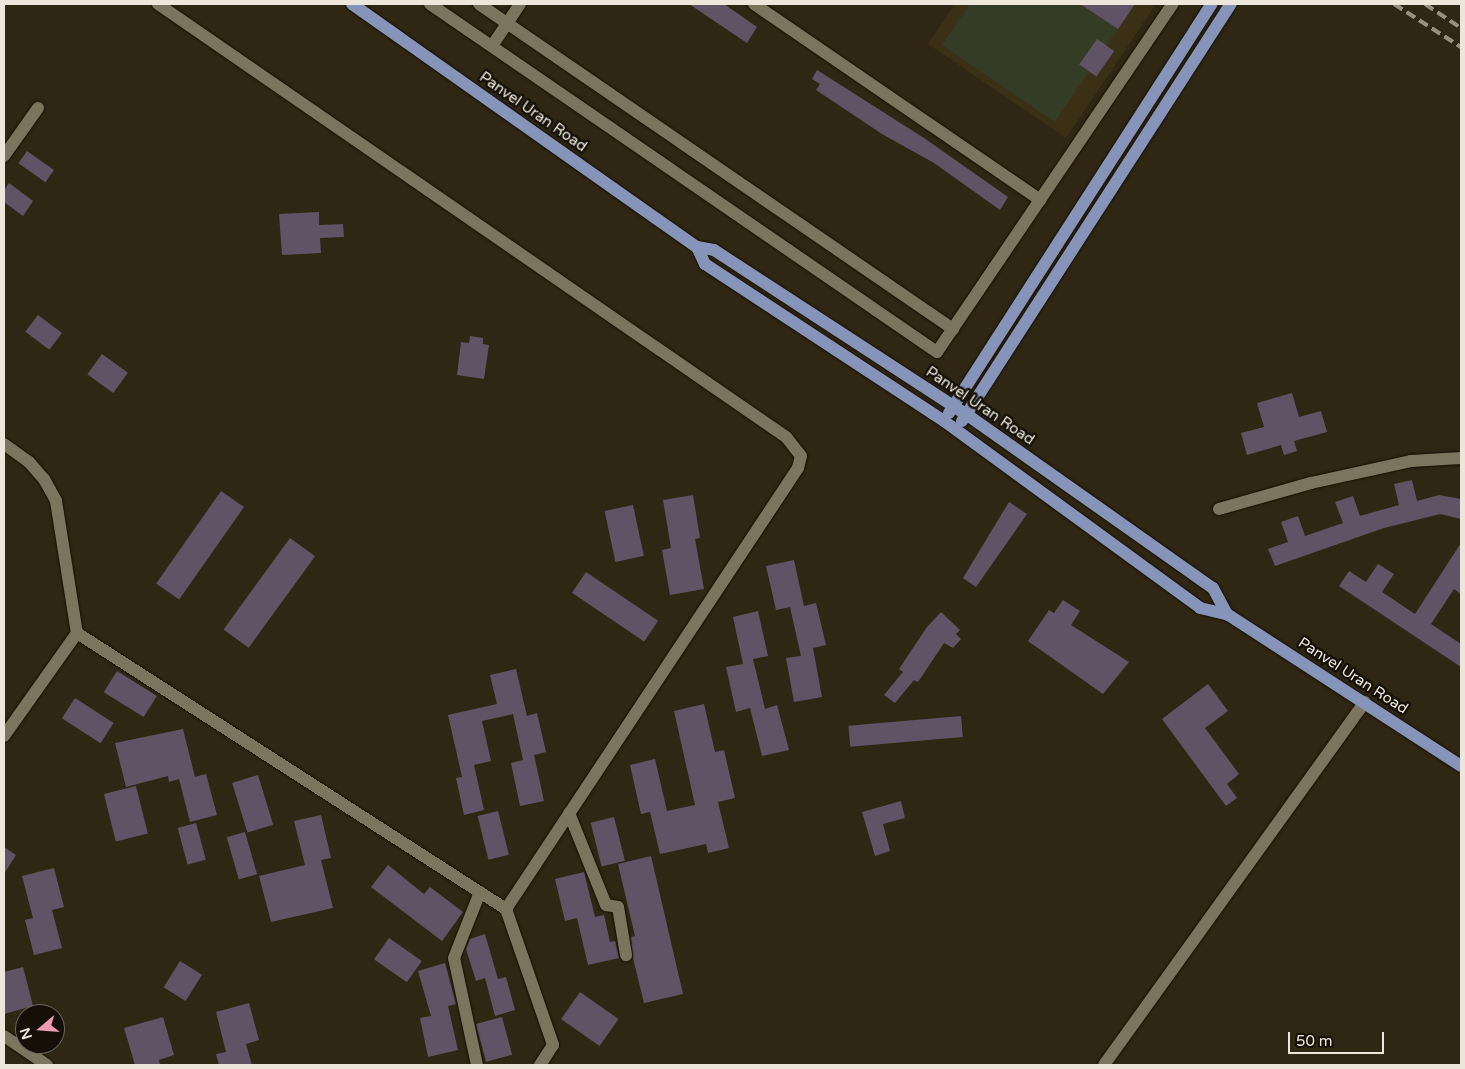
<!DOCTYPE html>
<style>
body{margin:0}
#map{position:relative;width:1465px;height:1069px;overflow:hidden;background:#2f2713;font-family:"Varela Round",sans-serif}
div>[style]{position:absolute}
.built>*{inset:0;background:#3b3016}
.green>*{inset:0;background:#343c26}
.building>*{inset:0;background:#615366;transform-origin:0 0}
.roads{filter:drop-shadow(0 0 1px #170f01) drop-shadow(0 0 1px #170f01)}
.minor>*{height:12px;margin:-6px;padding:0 6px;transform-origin:6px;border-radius:6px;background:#7d745e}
.major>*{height:12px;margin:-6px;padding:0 6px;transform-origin:6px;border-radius:6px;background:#8694ba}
.rail>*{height:4px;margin-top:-2px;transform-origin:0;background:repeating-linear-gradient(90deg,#979080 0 10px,transparent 0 15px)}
span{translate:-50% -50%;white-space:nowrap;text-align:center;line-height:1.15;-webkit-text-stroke:5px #141008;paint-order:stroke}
.street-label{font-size:15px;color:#ede7db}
.frame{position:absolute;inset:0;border:5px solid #ede7db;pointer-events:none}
.north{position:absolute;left:15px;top:1004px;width:50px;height:50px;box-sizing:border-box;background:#141008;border:1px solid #6b665c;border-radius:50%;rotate:252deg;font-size:14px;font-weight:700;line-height:20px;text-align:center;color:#ede7db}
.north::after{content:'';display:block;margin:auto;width:18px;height:22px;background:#f19ab3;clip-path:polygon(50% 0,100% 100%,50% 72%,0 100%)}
.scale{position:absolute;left:1288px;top:1032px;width:96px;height:22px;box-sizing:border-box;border:2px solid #ede7db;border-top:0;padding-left:6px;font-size:15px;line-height:18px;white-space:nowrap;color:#ede7db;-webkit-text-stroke:4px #141008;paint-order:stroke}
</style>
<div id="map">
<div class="built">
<div style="clip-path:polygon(955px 4px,1156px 4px,1066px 138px,928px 44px)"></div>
</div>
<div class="green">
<div style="clip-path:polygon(970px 4px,1080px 4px,1118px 29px,1055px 122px,942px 45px)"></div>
</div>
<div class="building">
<div style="clip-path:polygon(689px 4px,724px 4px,757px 27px,747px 43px)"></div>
<div style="clip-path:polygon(1080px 4px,1135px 4px,1118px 29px)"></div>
<div style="left:1097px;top:39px;width:21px;height:31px;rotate:35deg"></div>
<div style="clip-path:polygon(817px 70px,924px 138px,1008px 197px,1000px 210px,934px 163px,882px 134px,816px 90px,820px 84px,812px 79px)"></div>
<div style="left:27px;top:151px;width:33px;height:15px;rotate:35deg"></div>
<div style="clip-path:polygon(9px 183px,33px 201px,23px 216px,4px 202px,4px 190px)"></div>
<div style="clip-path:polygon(319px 212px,319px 225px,343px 224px,344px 237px,320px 238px,321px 253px,282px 255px,279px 214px)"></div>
<div style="left:38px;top:315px;width:30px;height:21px;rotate:37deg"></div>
<div style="clip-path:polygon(470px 336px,483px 338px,483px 344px,489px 345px,484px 379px,457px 375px,461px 342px,469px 343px)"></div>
<div style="left:102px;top:354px;width:32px;height:25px;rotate:36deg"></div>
<div style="clip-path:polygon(1292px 393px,1299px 417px,1321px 411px,1327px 432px,1294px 441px,1297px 451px,1284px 455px,1281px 445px,1247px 455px,1241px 433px,1264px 427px,1257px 403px)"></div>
<div style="clip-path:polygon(1412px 480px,1417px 501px,1439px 495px,1461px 499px,1461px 519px,1440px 514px,1384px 528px,1275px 566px,1268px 549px,1288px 542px,1281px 522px,1298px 516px,1305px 536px,1343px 523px,1335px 502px,1353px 496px,1360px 516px,1399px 505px,1394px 484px)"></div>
<div style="left:221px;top:491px;width:28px;height:113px;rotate:35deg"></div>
<div style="clip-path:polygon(693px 495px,700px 538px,695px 539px,704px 589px,670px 595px,662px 550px,671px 548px,663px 500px)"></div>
<div style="clip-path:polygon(1009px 502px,1027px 514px,976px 587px,963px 578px)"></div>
<div style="left:633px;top:505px;width:52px;height:29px;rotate:78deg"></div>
<div style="left:290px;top:538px;width:31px;height:113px;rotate:36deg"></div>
<div style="clip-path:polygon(1461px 543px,1461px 594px,1454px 589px,1431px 624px,1461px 644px,1461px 667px,1339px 586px,1349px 571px,1366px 582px,1378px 564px,1394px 574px,1382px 592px,1415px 614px)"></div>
<div style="clip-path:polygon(794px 560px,804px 606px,816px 603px,826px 645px,813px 648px,822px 697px,794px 702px,786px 658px,801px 656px,790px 607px,776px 610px,766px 566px)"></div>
<div style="left:586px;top:572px;width:87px;height:25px;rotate:34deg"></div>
<div style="clip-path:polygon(1063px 600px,1080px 611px,1071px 625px,1129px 662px,1103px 694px,1028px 641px,1049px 610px,1054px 613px)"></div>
<div style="clip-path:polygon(758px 611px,768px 656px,753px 659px,765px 709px,777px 705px,789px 750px,762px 756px,750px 708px,736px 712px,726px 667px,743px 664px,733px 617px)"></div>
<div style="clip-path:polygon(941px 612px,960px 630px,956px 634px,961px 639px,953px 648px,944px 643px,918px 682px,914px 680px,895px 703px,884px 695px,903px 672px,899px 669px,927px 627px)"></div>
<div style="clip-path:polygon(516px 669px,527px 716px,537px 713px,546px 752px,534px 755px,544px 801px,520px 806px,511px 763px,523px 760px,513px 714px,482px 721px,491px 761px,474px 765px,484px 810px,464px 815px,456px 778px,462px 777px,448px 715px,497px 704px,490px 675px)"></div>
<div style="left:117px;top:671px;width:47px;height:25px;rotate:32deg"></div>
<div style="clip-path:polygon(1208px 684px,1228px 711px,1205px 728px,1239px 774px,1227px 784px,1237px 798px,1226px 806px,1162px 719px)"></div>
<div style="left:75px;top:698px;width:46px;height:24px;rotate:33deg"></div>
<div style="clip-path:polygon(704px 704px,715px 752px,724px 750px,735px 798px,718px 802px,729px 848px,708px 853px,706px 844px,660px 854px,650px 812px,641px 814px,630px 765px,655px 759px,667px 811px,695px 805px,674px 711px)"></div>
<div style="left:961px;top:716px;width:21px;height:113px;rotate:85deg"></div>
<div style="clip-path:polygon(183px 729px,195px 777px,206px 774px,217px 815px,190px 822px,179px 779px,169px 782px,168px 776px,126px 787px,115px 743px)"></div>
<div style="left:258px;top:775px;width:52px;height:27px;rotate:73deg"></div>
<div style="left:136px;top:786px;width:49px;height:33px;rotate:76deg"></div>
<div style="clip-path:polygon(901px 801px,905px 818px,883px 824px,890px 851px,875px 856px,862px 812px)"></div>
<div style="left:498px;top:811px;width:45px;height:21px;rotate:76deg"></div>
<div style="clip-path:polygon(321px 815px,331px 858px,321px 860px,333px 908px,271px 922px,259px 876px,305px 865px,294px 821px)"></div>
<div style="left:614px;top:817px;width:45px;height:24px;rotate:76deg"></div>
<div style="left:196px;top:823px;width:38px;height:19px;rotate:75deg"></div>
<div style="left:245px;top:832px;width:44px;height:19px;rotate:74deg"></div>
<div style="clip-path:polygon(4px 847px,16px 855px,4px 874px)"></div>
<div style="clip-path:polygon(651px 856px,683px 994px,644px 1003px,633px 958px,631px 937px,635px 936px,618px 864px)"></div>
<div style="clip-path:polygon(388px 865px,424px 894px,430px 887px,463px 912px,442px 941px,371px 887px)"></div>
<div style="clip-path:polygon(54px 868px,64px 907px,52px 910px,62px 948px,34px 955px,25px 920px,33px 918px,22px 876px)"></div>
<div style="clip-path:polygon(584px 872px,595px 917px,604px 915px,610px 942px,615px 941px,619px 958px,588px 965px,577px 918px,565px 921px,555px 879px)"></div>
<div style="clip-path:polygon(485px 934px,498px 979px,506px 977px,515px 1010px,495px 1016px,485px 978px,476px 981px,466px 949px,470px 939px)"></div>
<div style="left:389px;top:938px;width:40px;height:26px;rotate:35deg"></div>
<div style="left:180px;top:961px;width:26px;height:31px;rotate:32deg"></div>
<div style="clip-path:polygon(445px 963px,456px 1004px,448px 1006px,458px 1050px,428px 1057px,420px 1018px,431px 1016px,418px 971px)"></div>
<div style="clip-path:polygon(23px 967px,33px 1006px,4px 1014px,4px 972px)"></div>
<div style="left:580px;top:992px;width:47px;height:33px;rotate:35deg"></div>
<div style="clip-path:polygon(249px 1003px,259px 1040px,246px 1044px,252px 1065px,219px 1065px,216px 1054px,226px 1052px,216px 1012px)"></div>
<div style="clip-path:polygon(163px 1017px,174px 1055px,159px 1060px,160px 1065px,135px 1065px,124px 1028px)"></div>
<div style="left:502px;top:1017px;width:39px;height:27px;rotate:75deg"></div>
</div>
<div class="roads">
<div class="minor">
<div style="left:430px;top:4px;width:615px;rotate:34.47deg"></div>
<div style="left:937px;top:352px;width:420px;rotate:-55.9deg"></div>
<div style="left:479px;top:4px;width:575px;rotate:34.44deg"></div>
<div style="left:754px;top:4px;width:347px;rotate:34.4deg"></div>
<div style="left:492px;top:46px;width:50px;rotate:-56.3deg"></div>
<div style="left:4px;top:156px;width:59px;rotate:-54.7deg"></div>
<div style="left:4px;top:444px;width:31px;rotate:36deg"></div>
<div style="left:29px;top:462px;width:23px;rotate:49deg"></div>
<div style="left:44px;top:479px;width:25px;rotate:61deg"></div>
<div style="left:56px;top:501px;width:134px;rotate:81deg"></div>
<div style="left:77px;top:633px;width:126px;rotate:125.3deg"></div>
<div style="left:1219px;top:509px;width:96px;rotate:-15.8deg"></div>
<div style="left:1311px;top:483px;width:102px;rotate:-12.4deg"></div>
<div style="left:1411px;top:461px;width:50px;rotate:-3.4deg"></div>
<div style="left:77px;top:633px;width:510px;rotate:32.76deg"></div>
<div style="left:506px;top:909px;width:529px;rotate:-56.49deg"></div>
<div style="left:798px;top:468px;width:12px;rotate:-76deg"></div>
<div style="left:801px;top:456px;width:24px;rotate:-128deg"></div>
<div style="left:786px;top:437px;width:763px;rotate:-145.41deg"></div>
<div style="left:569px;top:813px;width:99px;rotate:68.1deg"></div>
<div style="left:606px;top:905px;width:12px;rotate:9deg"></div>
<div style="left:618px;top:907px;width:49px;rotate:80.5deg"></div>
<div style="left:506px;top:909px;width:144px;rotate:70.9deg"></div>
<div style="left:553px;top:1045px;width:24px;rotate:123deg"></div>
<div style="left:4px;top:1036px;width:52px;rotate:34deg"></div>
<div style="left:477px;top:1065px;width:109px;rotate:-102.1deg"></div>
<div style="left:454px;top:958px;width:71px;rotate:-68.5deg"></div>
<div style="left:1104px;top:1065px;width:447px;rotate:-54.3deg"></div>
</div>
<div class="major">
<div style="left:352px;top:4px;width:422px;rotate:35.2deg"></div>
<div style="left:697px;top:247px;width:17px;rotate:10deg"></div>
<div style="left:714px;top:250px;width:301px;rotate:33.1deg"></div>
<div style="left:966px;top:414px;width:302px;rotate:35.2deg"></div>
<div style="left:1213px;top:588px;width:30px;rotate:62deg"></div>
<div style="left:697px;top:247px;width:19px;rotate:65deg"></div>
<div style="left:705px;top:264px;width:286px;rotate:33.3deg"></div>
<div style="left:944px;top:421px;width:317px;rotate:36.1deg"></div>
<div style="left:1200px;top:608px;width:28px;rotate:13deg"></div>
<div style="left:1227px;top:614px;width:279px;rotate:33deg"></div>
<div style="left:949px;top:413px;width:486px;rotate:-57.3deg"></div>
<div style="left:962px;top:421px;width:496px;rotate:-57.2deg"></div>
</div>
</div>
<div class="rail">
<div style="left:1394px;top:4px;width:80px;rotate:32.7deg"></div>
<div style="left:1425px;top:4px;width:43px;rotate:33.7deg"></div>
</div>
<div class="street-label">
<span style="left:533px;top:112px;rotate:35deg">Panvel Uran Road</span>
<span style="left:980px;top:406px;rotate:34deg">Panvel Uran Road</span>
<span style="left:1353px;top:676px;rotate:33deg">Panvel Uran Road</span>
</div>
<div class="frame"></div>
<div class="north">N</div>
<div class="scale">50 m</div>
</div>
